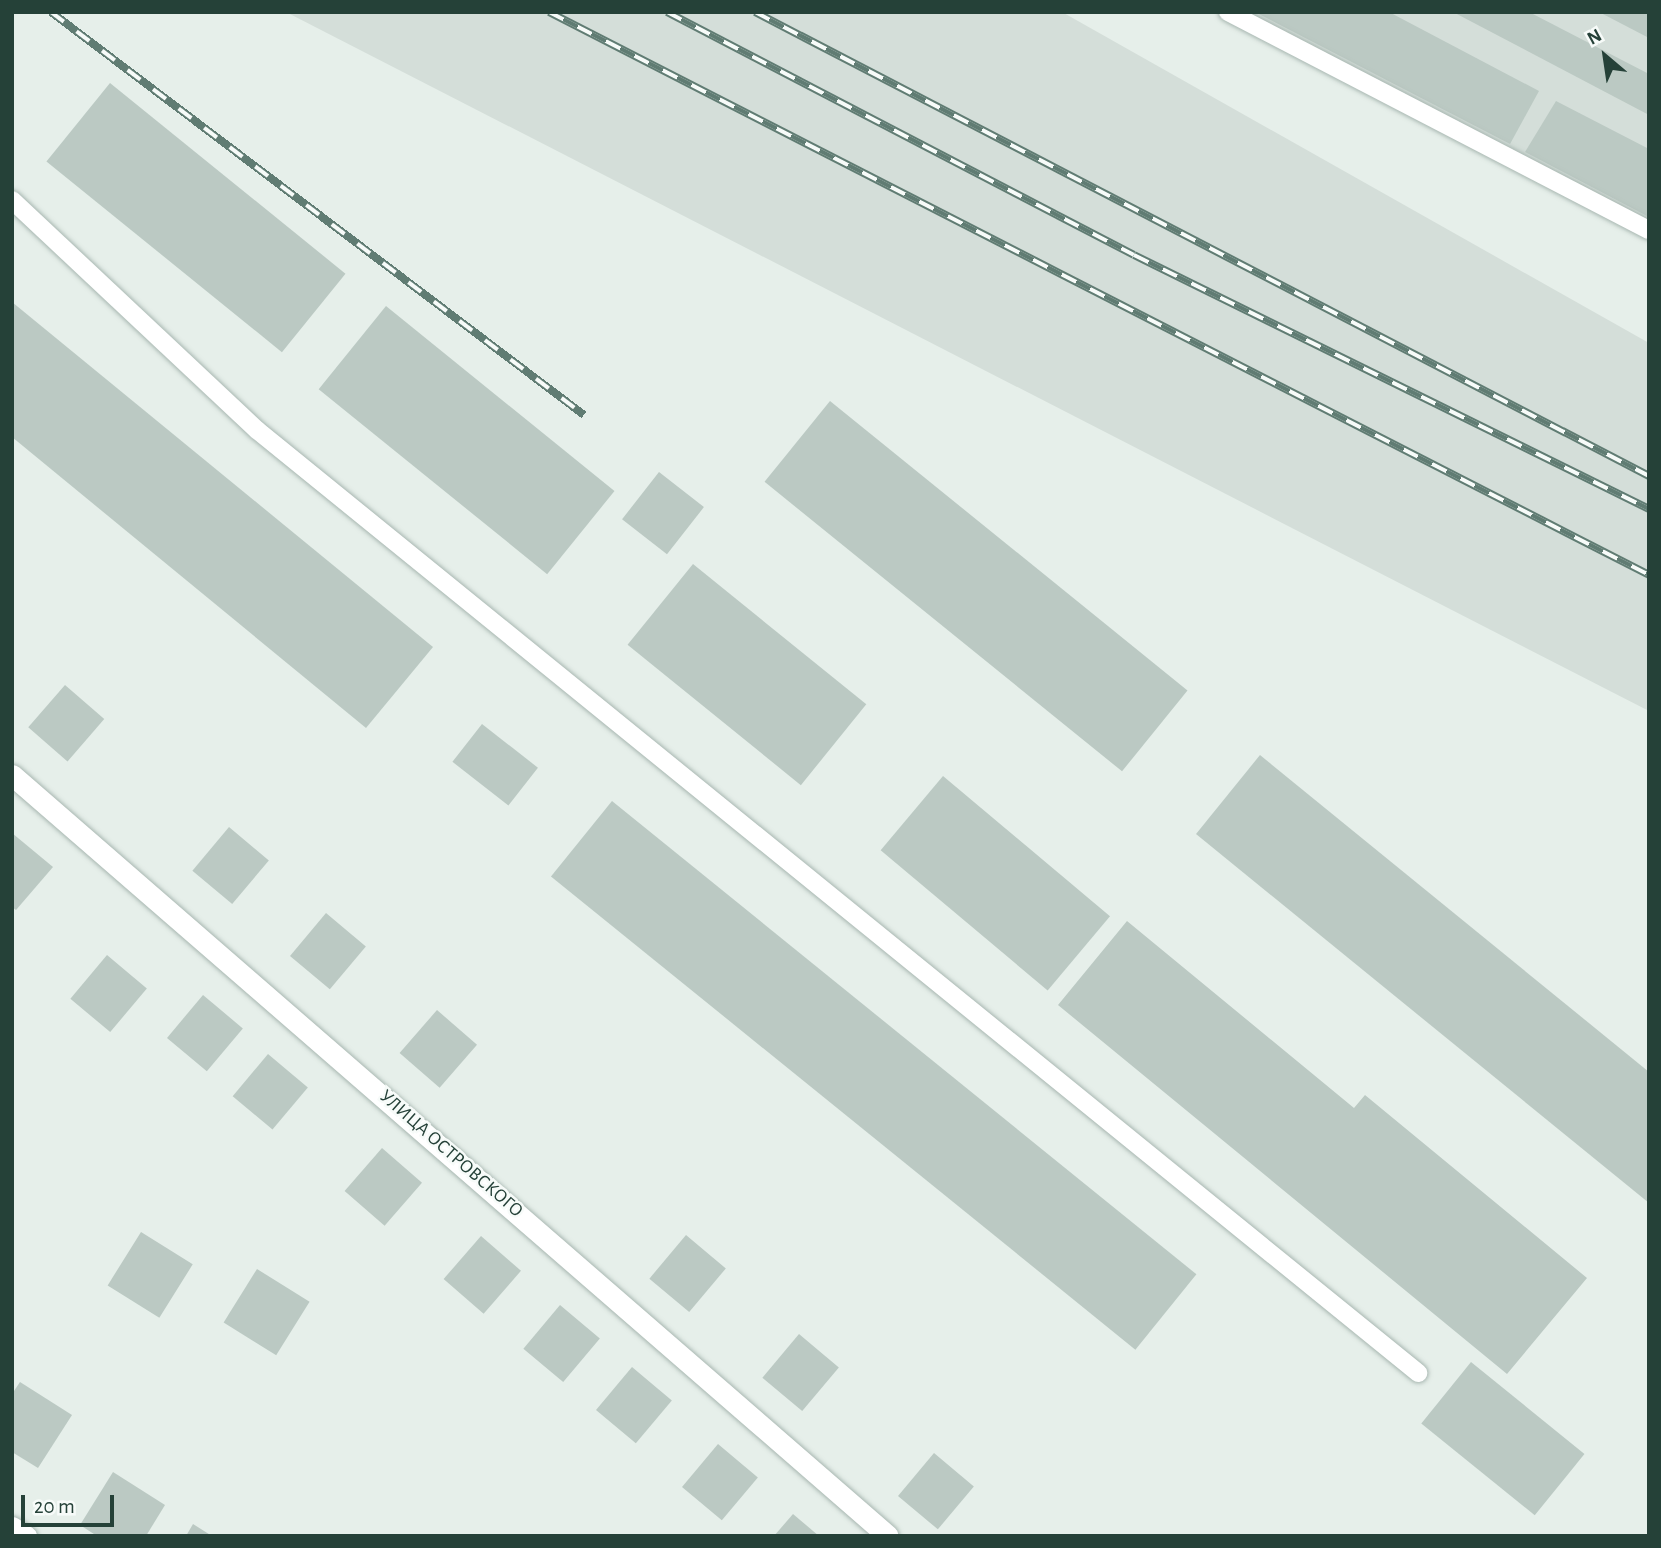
<!DOCTYPE html>
<meta charset="utf-8">
<style>
body{margin:0}
#map{position:relative;width:1661px;height:1548px;overflow:hidden;background:#e6efea;font-family:"Alegreya Sans",sans-serif}
div>[style]{position:absolute}
.built>*{inset:0;background:#d4ded9}
.building>*{inset:0;background:#bbc9c3;transform-origin:0 0}
.roads{filter:drop-shadow(0 0 2px #a8b7b1) drop-shadow(0 0 2px #a8b7b1)}
.lane>*{height:18px;margin:-9px;padding:0 9px;transform-origin:9px;border-radius:9px;background:#fff}
.street>*{height:21px;margin:-10.5px;padding:0 10.5px;transform-origin:10.5px;border-radius:10.5px;background:#fff}
.rail>*{height:8px;margin-top:-4px;transform-origin:0;background:repeating-linear-gradient(90deg,#f7fbf9 0 16px,#607c73 0 32px);box-sizing:border-box;border-block:2px solid #607c73}
span{translate:-50% -50%;white-space:nowrap;text-align:center;line-height:1.15;-webkit-text-stroke:5px #f7fbf9;paint-order:stroke}
.street-label{font-size:19px;color:#254138}
.frame{position:absolute;inset:0;border:14px solid #254138;pointer-events:none}
.north{position:absolute;left:1570px;top:21px;width:70px;height:70px;-webkit-text-stroke:5px #f7fbf9;paint-order:stroke;rotate:331deg;font-size:19px;font-weight:700;line-height:28px;text-align:center;color:#254138}
.north::after{content:'';display:block;margin:auto;width:24px;height:32px;background:#254138;clip-path:polygon(50% 0,100% 100%,50% 72%,0 100%)}
.scale{position:absolute;left:21px;top:1495px;width:93px;height:32px;box-sizing:border-box;border:4px solid #254138;border-top:0;padding-left:9px;font-size:21px;line-height:24px;white-space:nowrap;color:#254138;-webkit-text-stroke:5px #f7fbf9;paint-order:stroke}
</style>
<div id="map">
<div class="built">
<div style="clip-path:polygon(286px 12px,1062px 12px,1649px 343px,1649px 711px)"></div>
<div style="clip-path:polygon(1243px 12px,1649px 12px,1649px 223px)"></div>
</div>
<div class="building">
<div style="clip-path:polygon(1255px 12px,1389px 12px,1539px 91px,1510px 144px)"></div>
<div style="clip-path:polygon(1453px 12px,1529px 12px,1649px 74px,1649px 115px)"></div>
<div style="clip-path:polygon(1599px 12px,1649px 12px,1649px 38px)"></div>
<div style="left:110px;top:83px;width:303px;height:101px;rotate:39deg"></div>
<div style="clip-path:polygon(1556px 101px,1649px 149px,1649px 217px,1525px 152px)"></div>
<div style="clip-path:polygon(12px 302px,433px 647px,366px 728px,12px 437px)"></div>
<div style="left:386px;top:306px;width:294px;height:107px;rotate:39deg"></div>
<div style="left:830px;top:401px;width:460px;height:104px;rotate:39deg"></div>
<div style="left:659px;top:472px;width:57px;height:60px;rotate:38deg"></div>
<div style="left:693px;top:564px;width:223px;height:104px;rotate:39deg"></div>
<div style="left:65px;top:685px;width:52px;height:56px;rotate:41deg"></div>
<div style="left:482px;top:724px;width:71px;height:48px;rotate:38deg"></div>
<div style="clip-path:polygon(1260px 755px,1649px 1072px,1649px 1203px,1196px 834px)"></div>
<div style="left:943px;top:776px;width:218px;height:97px;rotate:40deg"></div>
<div style="left:612px;top:801px;width:752px;height:97px;rotate:39deg"></div>
<div style="left:229px;top:827px;width:52px;height:57px;rotate:40deg"></div>
<div style="clip-path:polygon(12px 833px,53px 867px,16px 910px,12px 907px)"></div>
<div style="left:326px;top:913px;width:52px;height:56px;rotate:40deg"></div>
<div style="clip-path:polygon(1127px 921px,1354px 1108px,1365px 1095px,1587px 1278px,1507px 1374px,1058px 1005px)"></div>
<div style="left:107px;top:955px;width:52px;height:57px;rotate:40deg"></div>
<div style="left:203px;top:995px;width:52px;height:56px;rotate:40deg"></div>
<div style="left:437px;top:1010px;width:53px;height:57px;rotate:41deg"></div>
<div style="left:268px;top:1054px;width:52px;height:55px;rotate:40deg"></div>
<div style="left:382px;top:1148px;width:53px;height:57px;rotate:41deg"></div>
<div style="left:141px;top:1232px;width:61px;height:63px;rotate:32deg"></div>
<div style="left:686px;top:1235px;width:52px;height:57px;rotate:40deg"></div>
<div style="left:481px;top:1236px;width:53px;height:57px;rotate:41deg"></div>
<div style="left:257px;top:1269px;width:62px;height:63px;rotate:32deg"></div>
<div style="left:560px;top:1305px;width:52px;height:57px;rotate:40deg"></div>
<div style="left:799px;top:1334px;width:52px;height:57px;rotate:40deg"></div>
<div style="left:1471px;top:1362px;width:146px;height:79px;rotate:39deg"></div>
<div style="left:632px;top:1367px;width:52px;height:56px;rotate:40deg"></div>
<div style="clip-path:polygon(20px 1382px,72px 1415px,38px 1468px,12px 1452px,12px 1394px)"></div>
<div style="left:718px;top:1444px;width:52px;height:56px;rotate:40deg"></div>
<div style="left:934px;top:1453px;width:52px;height:56px;rotate:40deg"></div>
<div style="clip-path:polygon(113px 1472px,165px 1505px,146px 1536px,97px 1536px,80px 1525px)"></div>
<div style="clip-path:polygon(793px 1514px,819px 1536px,774px 1536px)"></div>
<div style="clip-path:polygon(193px 1524px,212px 1536px,186px 1536px)"></div>
</div>
<div class="roads">
<div class="lane">
<div style="left:1228px;top:12px;width:474px;rotate:27.4deg"></div>
<div style="left:12px;top:200px;width:336px;rotate:43.2deg"></div>
<div style="left:257px;top:430px;width:1496px;rotate:39.08deg"></div>
</div>
<div class="street">
<div style="left:12px;top:775px;width:1160px;rotate:40.98deg"></div>
<div style="left:12px;top:1527px;width:17px;rotate:33deg"></div>
</div>
</div>
<div class="rail">
<div style="left:51px;top:12px;width:668px;rotate:37.09deg"></div>
<div style="left:549px;top:12px;width:1236px;rotate:27.1deg"></div>
<div style="left:667px;top:12px;width:526px;rotate:27.49deg"></div>
<div style="left:1134px;top:255px;width:574px;rotate:26.25deg"></div>
<div style="left:755px;top:12px;width:1007px;rotate:27.43deg"></div>
</div>
<div class="street-label">
<span style="left:451px;top:1154px;rotate:41deg">УЛИЦА ОСТРОВСКОГО</span>
</div>
<div class="frame"></div>
<div class="north">N</div>
<div class="scale">20 m</div>
</div>
